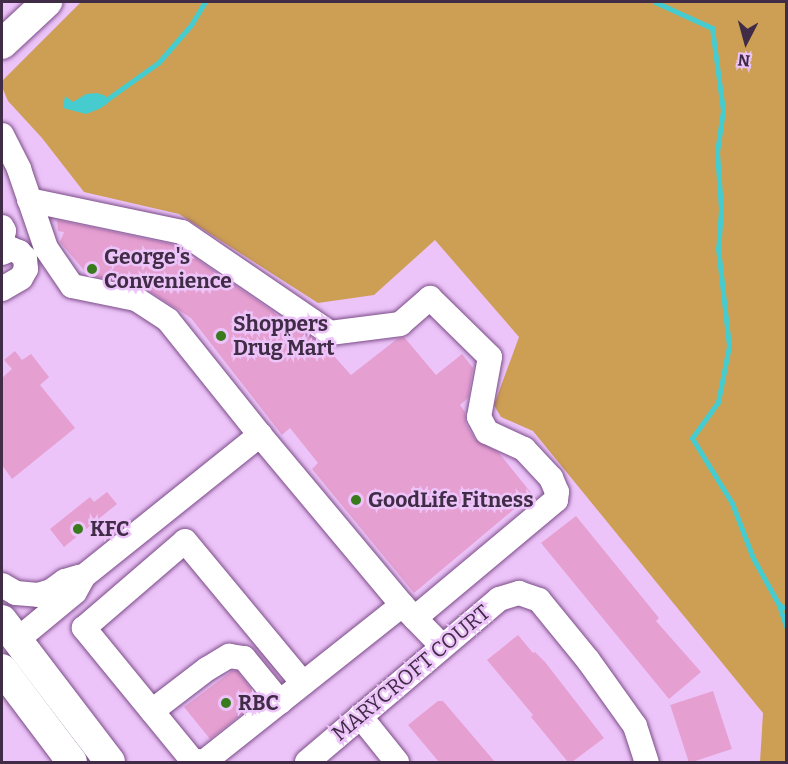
<!DOCTYPE html>
<style>
body{margin:0}
#map{position:relative;width:788px;height:764px;overflow:hidden;background:#edc4f9;font-family:Bitter,serif}
div>[style]{position:absolute}
.green>*{inset:0;background:#cc9f54}
.water>*{inset:0;background:#46cbcf}
.stream>*{height:5px;margin:-2.5px;padding:0 2.5px;transform-origin:2.5px;border-radius:2.5px;background:#46cbcf}
.building>*{inset:0;background:#e69fd1;transform-origin:0 0}
.roads{filter:drop-shadow(0 0 2px #7a4c87) drop-shadow(0 0 2px #7a4c87)}
.minor>*{height:24px;margin:-12px;padding:0 12px;transform-origin:12px;border-radius:12px;background:#fff}
.major>*{height:30px;margin:-15px;padding:0 15px;transform-origin:15px;border-radius:15px;background:#fff}
.dots>*{width:16px;height:16px;translate:-50% -50%;box-sizing:border-box;border:3px solid #edc4f9;border-radius:50%}
span{translate:-50% -50%;white-space:nowrap;text-align:center;line-height:1.15;-webkit-text-stroke:5px #edc4f9;paint-order:stroke}
.poi-label{font-size:21px;color:#402c46;font-weight:700}
.left{translate:0 -50%;text-align:left}
.street-label{font-size:21px;color:#402c46}
.frame{position:absolute;inset:0;border:3px solid #402c46;pointer-events:none}
.north{position:absolute;left:716px;top:12px;width:60px;height:60px;-webkit-text-stroke:4px #edc4f9;paint-order:stroke;rotate:186deg;font-size:16px;font-weight:700;line-height:24px;text-align:center;color:#402c46}
.north::after{content:'';display:block;margin:auto;width:21px;height:27px;background:#402c46;clip-path:polygon(50% 0,100% 100%,50% 72%,0 100%)}
</style>
<div id="map">
<div class="green">
<div style="clip-path:polygon(81px 2px,786px 2px,786px 762px,760px 762px,763px 713px,533px 431px,501px 417px,494px 405px,519px 337px,435px 240px,374px 295px,318px 303px,179px 214px,84px 192px,42px 138px,8px 101px,2px 87px,2px 81px)"></div>
</div>
<div class="water">
<div style="clip-path:polygon(97px 93px,106px 96px,107px 104px,99px 109px,86px 114px,63px 108px,65px 96px,73px 102px,86px 94px)"></div>
</div>
<div class="stream">
<div style="left:655px;top:2px;width:63px;rotate:24.5deg"></div>
<div style="left:712px;top:28px;width:83px;rotate:82.4deg"></div>
<div style="left:723px;top:110px;width:42px;rotate:98.1deg"></div>
<div style="left:717px;top:152px;width:57px;rotate:86deg"></div>
<div style="left:721px;top:209px;width:39px;rotate:94deg"></div>
<div style="left:718px;top:248px;width:99px;rotate:83.6deg"></div>
<div style="left:729px;top:346px;width:57px;rotate:101.1deg"></div>
<div style="left:718px;top:402px;width:44px;rotate:125.8deg"></div>
<div style="left:692px;top:438px;width:76px;rotate:58.4deg"></div>
<div style="left:732px;top:503px;width:59px;rotate:69.1deg"></div>
<div style="left:753px;top:558px;width:54px;rotate:61deg"></div>
<div style="left:779px;top:605px;width:8px;rotate:23deg"></div>
<div style="left:101px;top:100px;width:5px"></div>
<div style="left:106px;top:100px;width:65px;rotate:-35.6deg"></div>
<div style="left:159px;top:62px;width:49px;rotate:-49.1deg"></div>
<div style="left:191px;top:25px;width:27px;rotate:-59deg"></div>
<div style="left:779px;top:605px;width:22px;rotate:72deg"></div>
</div>
<div class="building">
<div style="clip-path:polygon(57px 220px,176px 245px,274px 312px,288px 329px,293px 325px,325px 346px,351px 375px,397px 339px,404px 337px,436px 375px,462px 354px,473px 368px,468px 398px,460px 405px,465px 412px,466px 424px,475px 439px,499px 453px,532px 494px,414px 593px,312px 469px,318px 463px,290px 428px,282px 435px,191px 318px,143px 287px,88px 275px,60px 242px,64px 232px,58px 231px)"></div>
<div style="clip-path:polygon(15px 351px,22px 360px,31px 354px,49px 377px,40px 385px,75px 428px,12px 479px,2px 465px,2px 378px,12px 369px,4px 360px)"></div>
<div style="clip-path:polygon(107px 492px,117px 504px,64px 547px,50px 529px,90px 497px,94px 502px)"></div>
<div style="clip-path:polygon(576px 516px,659px 618px,656px 621px,701px 672px,669px 699px,541px 543px)"></div>
<div style="clip-path:polygon(518px 635px,533px 653px,535px 652px,545px 662px,604px 738px,572px 762px,568px 762px,531px 717px,533px 715px,487px 660px)"></div>
<div style="clip-path:polygon(232px 671px,237px 671px,260px 700px,210px 739px,184px 707px)"></div>
<div style="left:713px;top:691px;width:61px;height:45px;rotate:72deg"></div>
<div style="clip-path:polygon(438px 701px,443px 701px,495px 762px,439px 762px,408px 725px)"></div>
</div>
<div class="roads">
<div class="minor">
<div style="left:2px;top:135px;width:38px;rotate:63deg"></div>
<div style="left:19px;top:169px;width:83px;rotate:71.1deg"></div>
<div style="left:46px;top:248px;width:46px;rotate:55.6deg"></div>
<div style="left:72px;top:286px;width:65px;rotate:11.5deg"></div>
<div style="left:136px;top:299px;width:38px;rotate:33deg"></div>
<div style="left:168px;top:320px;width:147px;rotate:51.3deg"></div>
<div style="left:29px;top:200px;width:156px;rotate:11.8deg"></div>
<div style="left:182px;top:232px;width:179px;rotate:34.3deg"></div>
<div style="left:330px;top:333px;width:71px;rotate:-7.3deg"></div>
<div style="left:400px;top:324px;width:40px;rotate:-41deg"></div>
<div style="left:430px;top:298px;width:84px;rotate:44.5deg"></div>
<div style="left:490px;top:357px;width:61px;rotate:100.4deg"></div>
<div style="left:479px;top:417px;width:17px;rotate:62deg"></div>
<div style="left:487px;top:432px;width:41px;rotate:24.7deg"></div>
<div style="left:524px;top:449px;width:40px;rotate:47deg"></div>
<div style="left:551px;top:478px;width:15px;rotate:67deg"></div>
<div style="left:557px;top:492px;width:8px;rotate:97deg"></div>
<div style="left:556px;top:500px;width:184px;rotate:140.1deg"></div>
<div style="left:2px;top:227px;width:4px;rotate:63deg"></div>
<div style="left:4px;top:231px;width:8px;rotate:104deg"></div>
<div style="left:2px;top:253px;width:10px;rotate:-24deg"></div>
<div style="left:11px;top:249px;width:9px;rotate:21deg"></div>
<div style="left:19px;top:252px;width:8px;rotate:45deg"></div>
<div style="left:25px;top:258px;width:11px;rotate:85deg"></div>
<div style="left:26px;top:269px;width:10px;rotate:119deg"></div>
<div style="left:21px;top:278px;width:22px;rotate:150deg"></div>
<div style="left:2px;top:585px;width:16px;rotate:30deg"></div>
<div style="left:16px;top:593px;width:22px;rotate:5deg"></div>
<div style="left:38px;top:595px;width:14px;rotate:-17deg"></div>
<div style="left:51px;top:591px;width:17px;rotate:-36deg"></div>
<div style="left:65px;top:581px;width:14px;rotate:-17deg"></div>
<div style="left:17px;top:640px;width:75px;rotate:-39.6deg"></div>
<div style="left:75px;top:592px;width:18px;rotate:-61deg"></div>
<div style="left:84px;top:576px;width:226px;rotate:-38.7deg"></div>
<div style="left:260px;top:435px;width:222px;rotate:50.1deg"></div>
<div style="left:402px;top:605px;width:56px;rotate:45.7deg"></div>
<div style="left:152px;top:711px;width:69px;rotate:-37.4deg"></div>
<div style="left:207px;top:669px;width:26px;rotate:-31deg"></div>
<div style="left:229px;top:656px;width:15px;rotate:8deg"></div>
<div style="left:244px;top:658px;width:57px;rotate:50.7deg"></div>
<div style="left:360px;top:716px;width:59px;rotate:51.2deg"></div>
<div style="left:204px;top:762px;width:12px;rotate:-171deg"></div>
<div style="left:192px;top:760px;width:171px;rotate:-129.3deg"></div>
<div style="left:84px;top:628px;width:133px;rotate:-40.7deg"></div>
<div style="left:185px;top:541px;width:185px;rotate:50.3deg"></div>
<div style="left:204px;top:762px;width:253px;rotate:-38.4deg"></div>
<div style="left:307px;top:762px;width:252px;rotate:-40.3deg"></div>
<div style="left:499px;top:599px;width:21px;rotate:-17deg"></div>
<div style="left:519px;top:593px;width:21px;rotate:19deg"></div>
<div style="left:539px;top:600px;width:77px;rotate:50.8deg"></div>
<div style="left:588px;top:660px;width:81px;rotate:54.5deg"></div>
<div style="left:635px;top:726px;width:38px;rotate:72deg"></div>
</div>
<div class="major">
<div style="left:2px;top:44px;width:62px;rotate:-43deg"></div>
<div style="left:2px;top:620px;width:178px;rotate:52.7deg"></div>
<div style="left:2px;top:669px;width:116px;rotate:53deg"></div>
</div>
</div>
<div class="dots">
<div style="left:92px;top:269px;background:#387b1c"></div>
<div style="left:221px;top:336px;background:#387b1c"></div>
<div style="left:356px;top:500px;background:#387b1c"></div>
<div style="left:78px;top:529px;background:#387b1c"></div>
<div style="left:226px;top:703px;background:#387b1c"></div>
</div>
<div class="poi-label">
<span class="left" style="left:104px;top:269px">George's<br>Convenience</span>
<span class="left" style="left:233px;top:336px">Shoppers<br>Drug Mart</span>
<span class="left" style="left:368px;top:500px">GoodLife Fitness</span>
<span class="left" style="left:90px;top:529px">KFC</span>
<span class="left" style="left:238px;top:703px">RBC</span>
</div>
<div class="street-label">
<span style="left:411px;top:673px;rotate:-40deg">MARYCROFT COURT</span>
</div>
<div class="frame"></div>
<div class="north">N</div>
</div>
